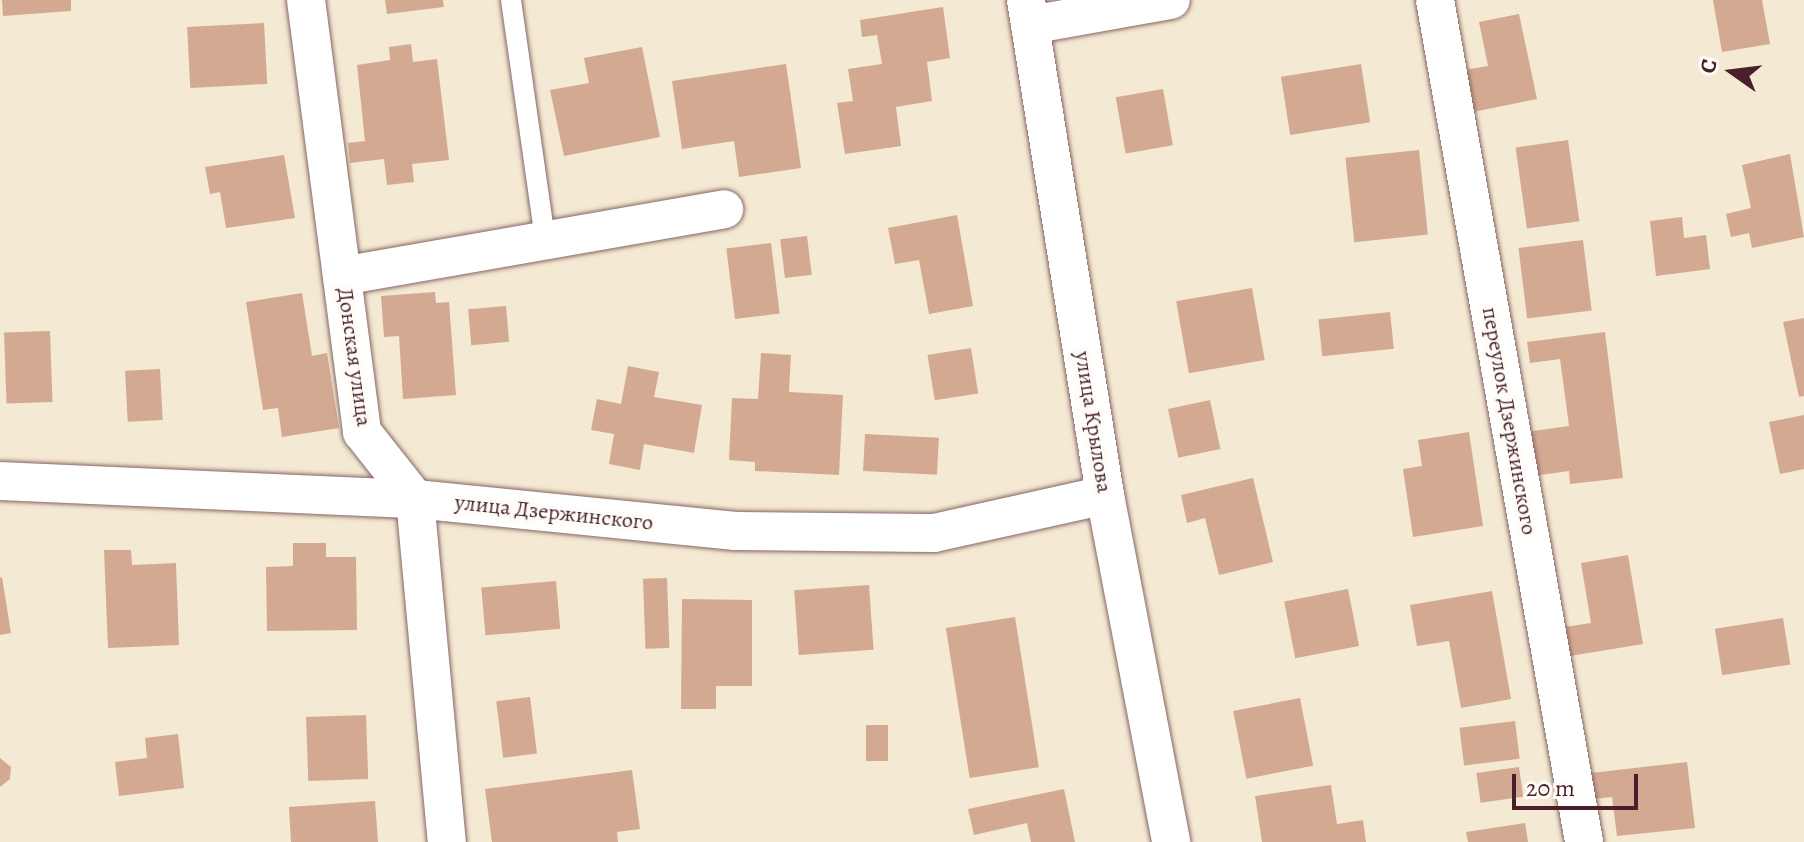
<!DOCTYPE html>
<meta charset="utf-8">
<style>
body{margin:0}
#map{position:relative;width:1804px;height:842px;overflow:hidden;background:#f4e9d2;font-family:Alegreya,serif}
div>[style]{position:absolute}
.building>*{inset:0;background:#d4a991;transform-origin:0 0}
.roads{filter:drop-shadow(0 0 2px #866665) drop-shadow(0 0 2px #866665)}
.service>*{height:20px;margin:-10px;padding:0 10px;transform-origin:10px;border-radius:10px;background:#fff}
.minor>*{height:38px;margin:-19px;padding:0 19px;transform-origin:19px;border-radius:19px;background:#fff}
span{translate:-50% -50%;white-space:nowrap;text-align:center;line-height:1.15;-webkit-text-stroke:8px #fdfcf7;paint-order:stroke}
.street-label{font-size:22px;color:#4a1f2b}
.north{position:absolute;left:1692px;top:32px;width:80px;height:80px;-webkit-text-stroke:6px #fdfcf7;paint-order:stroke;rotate:284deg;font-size:22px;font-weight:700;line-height:32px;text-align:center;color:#4a1f2b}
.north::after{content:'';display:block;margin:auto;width:28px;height:36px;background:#4a1f2b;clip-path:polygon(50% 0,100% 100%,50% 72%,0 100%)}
.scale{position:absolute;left:1512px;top:774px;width:126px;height:36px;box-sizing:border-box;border:4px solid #4a1f2b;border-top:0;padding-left:10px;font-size:24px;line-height:28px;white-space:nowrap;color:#4a1f2b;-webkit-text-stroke:6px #fdfcf7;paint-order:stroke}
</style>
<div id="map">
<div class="building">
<div style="clip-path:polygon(2px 0,71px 0,71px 11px,3px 16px)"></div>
<div style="clip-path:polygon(385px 0,443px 0,444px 7px,387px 14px)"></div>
<div style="clip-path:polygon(1713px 0,1762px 0,1770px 44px,1722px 52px)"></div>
<div style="clip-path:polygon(943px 7px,950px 58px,927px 62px,932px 101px,896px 107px,901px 146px,845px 154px,837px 103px,853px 101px,848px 69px,882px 64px,877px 35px,862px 37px,860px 20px)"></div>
<div style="clip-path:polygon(1519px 14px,1537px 99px,1473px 112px,1464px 70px,1488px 66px,1479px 22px)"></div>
<div style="left:264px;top:23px;width:61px;height:77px;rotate:87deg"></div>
<div style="clip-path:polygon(411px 44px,413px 62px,437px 59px,449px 160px,412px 164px,414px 182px,387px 185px,384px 159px,350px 163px,348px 143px,365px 141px,357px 65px,390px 60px,389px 47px)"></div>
<div style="clip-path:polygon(642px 47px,660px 137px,564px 156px,550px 90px,589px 83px,584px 58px)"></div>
<div style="clip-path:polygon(786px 64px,801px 168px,739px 177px,734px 141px,682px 149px,672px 81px)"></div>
<div style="left:1361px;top:64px;width:59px;height:81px;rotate:81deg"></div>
<div style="left:1163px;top:89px;width:57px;height:48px;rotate:80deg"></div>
<div style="left:1568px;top:140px;width:82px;height:53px;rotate:82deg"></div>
<div style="left:1419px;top:150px;width:85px;height:74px;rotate:84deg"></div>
<div style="clip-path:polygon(1790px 154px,1804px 237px,1752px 248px,1749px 233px,1731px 237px,1726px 214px,1751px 208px,1742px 165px)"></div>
<div style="clip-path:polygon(284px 155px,295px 218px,226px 228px,220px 192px,210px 194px,205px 167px)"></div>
<div style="clip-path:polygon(957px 215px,973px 306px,929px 314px,919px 260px,895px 264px,888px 228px)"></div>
<div style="clip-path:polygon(1682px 217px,1684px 238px,1706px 235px,1710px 269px,1656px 276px,1650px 221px)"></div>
<div style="left:807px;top:236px;width:39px;height:27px;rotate:83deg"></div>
<div style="left:1583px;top:240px;width:71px;height:65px;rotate:83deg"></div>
<div style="left:771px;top:243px;width:71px;height:45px;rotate:83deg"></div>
<div style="left:1252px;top:288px;width:73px;height:77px;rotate:80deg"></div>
<div style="clip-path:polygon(435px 292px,436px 303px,449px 302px,456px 395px,403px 399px,399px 336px,384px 337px,381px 296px)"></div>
<div style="clip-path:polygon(302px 293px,312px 356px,327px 353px,339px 428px,282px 437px,278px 408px,263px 410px,246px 302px)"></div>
<div style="left:506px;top:306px;width:36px;height:38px;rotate:85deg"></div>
<div style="left:1390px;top:312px;width:37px;height:72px;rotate:84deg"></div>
<div style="clip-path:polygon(1804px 318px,1804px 396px,1799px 397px,1783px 322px)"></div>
<div style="left:50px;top:331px;width:71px;height:46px;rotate:88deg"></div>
<div style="clip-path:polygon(1605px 332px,1623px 478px,1570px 484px,1569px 471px,1532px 476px,1526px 432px,1569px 426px,1560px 359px,1530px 363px,1527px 342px)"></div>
<div style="left:971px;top:348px;width:46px;height:44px;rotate:81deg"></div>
<div style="clip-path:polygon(761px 353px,791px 355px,789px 392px,843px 395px,839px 475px,755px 471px,755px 462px,729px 460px,732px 398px,758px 399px)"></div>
<div style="clip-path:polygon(628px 366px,659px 372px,654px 397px,702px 405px,694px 453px,644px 444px,640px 470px,609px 464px,614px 434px,591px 430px,597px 399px,621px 404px)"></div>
<div style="left:160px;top:369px;width:51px;height:35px;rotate:87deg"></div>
<div style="left:1210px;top:400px;width:50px;height:43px;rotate:78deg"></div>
<div style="clip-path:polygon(1804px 415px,1804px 469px,1780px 474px,1769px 422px)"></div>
<div style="clip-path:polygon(1469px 432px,1483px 526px,1413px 537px,1403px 469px,1422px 466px,1418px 440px)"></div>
<div style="left:865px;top:434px;width:74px;height:37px;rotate:3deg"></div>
<div style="clip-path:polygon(1253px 478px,1273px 562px,1219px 575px,1205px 518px,1187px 523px,1181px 495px)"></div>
<div style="clip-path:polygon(293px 543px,326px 543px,326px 557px,356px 557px,357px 630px,267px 631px,266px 567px,293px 566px)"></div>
<div style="clip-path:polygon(104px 550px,131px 550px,132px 565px,176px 563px,179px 645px,108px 648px)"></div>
<div style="clip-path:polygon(1628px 555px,1643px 644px,1570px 656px,1565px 627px,1591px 623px,1581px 563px)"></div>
<div style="clip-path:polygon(2px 577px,11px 633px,0 635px,0 578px)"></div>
<div style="left:667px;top:578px;width:70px;height:24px;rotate:88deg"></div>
<div style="left:556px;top:581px;width:48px;height:75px;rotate:85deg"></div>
<div style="left:869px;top:585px;width:65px;height:75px;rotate:86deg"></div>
<div style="left:1348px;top:589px;width:58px;height:65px;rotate:79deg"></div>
<div style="clip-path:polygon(1492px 591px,1511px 699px,1461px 708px,1449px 641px,1417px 646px,1410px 605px)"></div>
<div style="clip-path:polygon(682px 599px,752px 600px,752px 686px,716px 686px,716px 709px,681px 709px)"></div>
<div style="left:1015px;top:617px;width:152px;height:70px;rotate:81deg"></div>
<div style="left:1783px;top:618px;width:47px;height:69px;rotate:81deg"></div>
<div style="left:530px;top:697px;width:57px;height:34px;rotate:83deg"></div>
<div style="left:1300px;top:698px;width:69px;height:68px;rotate:79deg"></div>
<div style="left:366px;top:715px;width:64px;height:60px;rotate:88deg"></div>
<div style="left:1515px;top:721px;width:38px;height:56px;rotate:83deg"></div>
<div style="left:866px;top:725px;width:22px;height:36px"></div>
<div style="clip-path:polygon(178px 734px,184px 788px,119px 796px,115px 762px,147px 758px,145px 738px)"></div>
<div style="clip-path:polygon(0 758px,11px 767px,10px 779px,0 787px)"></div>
<div style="clip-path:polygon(1687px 762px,1695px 828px,1617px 836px,1612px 797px,1594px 799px,1591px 773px)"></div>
<div style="left:1519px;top:767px;width:30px;height:43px;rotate:82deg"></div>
<div style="clip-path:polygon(632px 770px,640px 829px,617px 832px,618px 842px,492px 842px,485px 789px)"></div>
<div style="clip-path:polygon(1331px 785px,1337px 824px,1363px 820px,1366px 842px,1262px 842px,1255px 796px)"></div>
<div style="clip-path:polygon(1064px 789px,1075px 842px,1031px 842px,1027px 823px,974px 835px,968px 809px)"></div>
<div style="clip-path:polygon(375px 801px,378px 842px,291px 842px,289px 807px)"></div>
<div style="clip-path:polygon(1525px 823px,1528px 842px,1468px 842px,1466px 832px)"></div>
</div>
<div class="roads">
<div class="service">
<div style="left:511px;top:0;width:241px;rotate:81.9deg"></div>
</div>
<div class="minor">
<div style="left:306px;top:0;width:436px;rotate:82.6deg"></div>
<div style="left:362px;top:432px;width:85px;rotate:51.7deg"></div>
<div style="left:415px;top:499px;width:344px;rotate:84.7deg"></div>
<div style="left:1026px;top:0;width:501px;rotate:80.93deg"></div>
<div style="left:1105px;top:495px;width:353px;rotate:79.2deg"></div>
<div style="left:1435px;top:0;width:855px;rotate:79.96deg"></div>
<div style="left:1030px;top:25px;width:143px;rotate:-10.1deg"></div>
<div style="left:342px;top:276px;width:388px;rotate:-9.9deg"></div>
<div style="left:0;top:481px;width:415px;rotate:2.5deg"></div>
<div style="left:415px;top:499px;width:322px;rotate:5.7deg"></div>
<div style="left:735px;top:531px;width:199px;rotate:0.6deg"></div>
<div style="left:934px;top:533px;width:175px;rotate:-12.5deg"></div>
</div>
</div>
<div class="street-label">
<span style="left:354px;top:357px;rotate:82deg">Донская улица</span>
<span style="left:1509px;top:421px;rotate:80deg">переулок Дзержинского</span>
<span style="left:1093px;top:422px;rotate:81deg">улица Крылова</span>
<span style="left:554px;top:513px;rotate:6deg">улица Дзержинского</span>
</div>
<div class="north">С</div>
<div class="scale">20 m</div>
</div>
